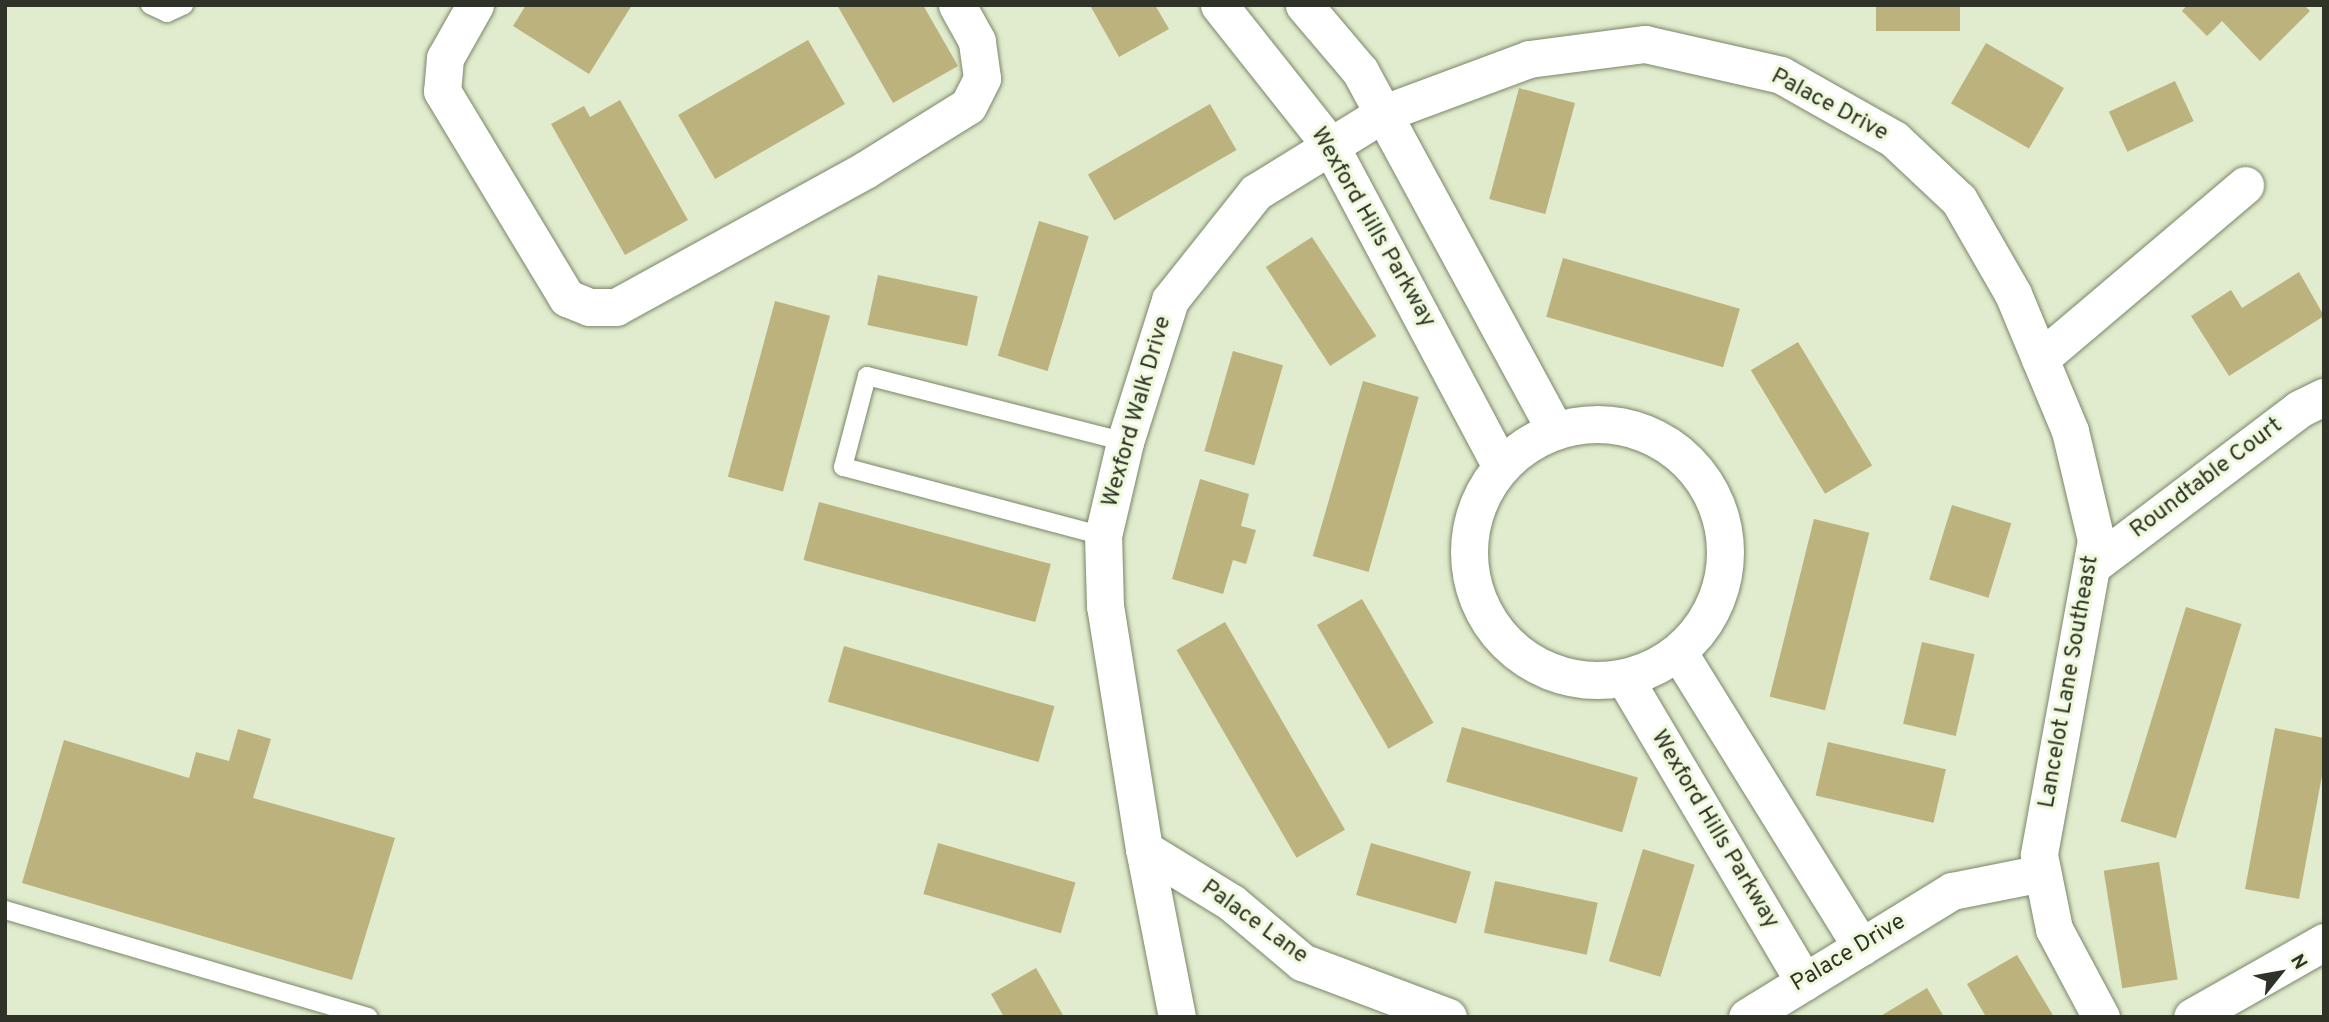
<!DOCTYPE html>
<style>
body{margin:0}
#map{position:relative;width:2329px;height:1022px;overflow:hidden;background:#e0eccd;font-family:Overpass,sans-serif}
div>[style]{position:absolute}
.building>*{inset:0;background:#bcb27d;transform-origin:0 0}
.roads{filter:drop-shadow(0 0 2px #7b866a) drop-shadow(0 0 2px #7b866a)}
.lane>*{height:18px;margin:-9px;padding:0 9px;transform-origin:9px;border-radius:9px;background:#fff}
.street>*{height:37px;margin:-18.5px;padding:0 18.5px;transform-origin:18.5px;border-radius:18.5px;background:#fff}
.street>.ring{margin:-18.5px;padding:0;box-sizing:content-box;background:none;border:37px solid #fff;border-radius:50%}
span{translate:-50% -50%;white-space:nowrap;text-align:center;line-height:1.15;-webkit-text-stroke:6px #edf9da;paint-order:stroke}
.street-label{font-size:23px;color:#2e3227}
.frame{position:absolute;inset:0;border:7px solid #2e3227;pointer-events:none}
.north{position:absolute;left:2245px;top:938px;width:70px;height:70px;-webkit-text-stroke:5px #edf9da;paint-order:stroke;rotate:59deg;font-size:19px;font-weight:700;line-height:28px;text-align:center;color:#2e3227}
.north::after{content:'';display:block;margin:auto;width:24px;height:32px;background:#2e3227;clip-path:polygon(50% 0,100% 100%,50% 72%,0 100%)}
</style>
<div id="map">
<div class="building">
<div style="clip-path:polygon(526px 5px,632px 5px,589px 74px,513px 26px)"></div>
<div style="clip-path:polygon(837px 5px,923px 5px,958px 66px,893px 103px)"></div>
<div style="clip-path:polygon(1095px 5px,1155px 5px,1169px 29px,1119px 57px,1091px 7px)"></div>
<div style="left:1876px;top:5px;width:84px;height:26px"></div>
<div style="clip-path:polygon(2187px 5px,2304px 5px,2310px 11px,2260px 61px,2222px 21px,2207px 36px,2182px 11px)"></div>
<div style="left:808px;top:40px;width:74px;height:150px;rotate:60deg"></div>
<div style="left:1986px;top:43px;width:90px;height:70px;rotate:30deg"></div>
<div style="left:2175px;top:81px;width:44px;height:73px;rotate:65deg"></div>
<div style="left:1519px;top:88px;width:58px;height:115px;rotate:15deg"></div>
<div style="clip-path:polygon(620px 100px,688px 220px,625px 255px,551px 124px,584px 106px,590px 117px)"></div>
<div style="left:1210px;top:104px;width:53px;height:141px;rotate:60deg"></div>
<div style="left:1039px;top:221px;width:52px;height:141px;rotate:17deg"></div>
<div style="left:1312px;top:237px;width:118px;height:55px;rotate:57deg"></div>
<div style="left:1563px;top:258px;width:184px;height:61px;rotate:16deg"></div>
<div style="clip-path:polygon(2299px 272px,2324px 316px,2229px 376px,2191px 316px,2231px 290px,2242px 308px)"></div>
<div style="left:878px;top:275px;width:102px;height:51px;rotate:12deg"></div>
<div style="left:775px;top:301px;width:57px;height:182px;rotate:15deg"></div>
<div style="left:1798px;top:342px;width:144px;height:55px;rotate:59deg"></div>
<div style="left:1233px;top:351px;width:52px;height:104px;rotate:16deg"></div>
<div style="left:1363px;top:381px;width:58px;height:182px;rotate:16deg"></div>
<div style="clip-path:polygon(1200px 479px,1249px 494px,1241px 526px,1256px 530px,1246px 564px,1233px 560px,1223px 594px,1172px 579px)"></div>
<div style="left:819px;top:502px;width:240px;height:60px;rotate:15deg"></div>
<div style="left:1952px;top:505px;width:62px;height:78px;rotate:17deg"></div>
<div style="left:1814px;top:519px;width:57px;height:183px;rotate:14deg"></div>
<div style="left:1362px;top:599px;width:143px;height:52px;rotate:60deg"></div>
<div style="left:2186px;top:607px;width:58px;height:224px;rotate:17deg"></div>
<div style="left:1225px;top:622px;width:240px;height:56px;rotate:60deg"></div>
<div style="left:1922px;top:642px;width:54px;height:84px;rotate:13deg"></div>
<div style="left:844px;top:646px;width:219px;height:58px;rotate:16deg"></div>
<div style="left:1462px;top:727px;width:183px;height:57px;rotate:16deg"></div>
<div style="clip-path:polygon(2275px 728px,2324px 738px,2324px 765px,2299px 899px,2245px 889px)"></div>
<div style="clip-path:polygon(238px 729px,271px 739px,253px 798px,395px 838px,352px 980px,22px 883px,64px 740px,189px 778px,196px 752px,229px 761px)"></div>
<div style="left:1828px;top:742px;width:121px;height:55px;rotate:13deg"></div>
<div style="left:938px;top:843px;width:143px;height:53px;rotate:16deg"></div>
<div style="left:1371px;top:843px;width:104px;height:54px;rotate:16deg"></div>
<div style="left:1643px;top:849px;width:54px;height:117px;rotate:17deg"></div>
<div style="left:2159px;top:862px;width:119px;height:56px;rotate:81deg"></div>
<div style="left:1495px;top:881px;width:105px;height:53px;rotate:12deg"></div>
<div style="clip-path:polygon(2017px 955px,2054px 1017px,1986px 1017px,1967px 984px)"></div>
<div style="clip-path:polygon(1036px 968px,1064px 1017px,1004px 1017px,991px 994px)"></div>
<div style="clip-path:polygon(1927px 988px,1944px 1017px,1879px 1017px)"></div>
</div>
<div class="roads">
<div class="lane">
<div style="left:150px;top:5px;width:19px;rotate:25deg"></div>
<div style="left:167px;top:13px;width:19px;rotate:-25deg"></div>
<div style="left:1103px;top:536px;width:269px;rotate:-165.1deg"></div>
<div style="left:843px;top:467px;width:94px;rotate:-75.2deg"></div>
<div style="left:867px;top:376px;width:266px;rotate:14.3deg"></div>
<div style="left:5px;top:910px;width:379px;rotate:16.4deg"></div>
</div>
<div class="street">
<div style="left:475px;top:5px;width:61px;rotate:119.5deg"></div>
<div style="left:445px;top:58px;width:33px;rotate:95deg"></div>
<div style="left:442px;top:91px;width:242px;rotate:58.9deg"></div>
<div style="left:567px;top:298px;width:24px;rotate:22deg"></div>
<div style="left:589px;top:307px;width:27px"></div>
<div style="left:616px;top:307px;width:284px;rotate:-28.8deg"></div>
<div style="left:865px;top:170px;width:121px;rotate:-31.9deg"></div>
<div style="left:968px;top:106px;width:31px;rotate:-63deg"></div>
<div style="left:982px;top:78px;width:37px;rotate:-98deg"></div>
<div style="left:977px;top:41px;width:41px;rotate:-119.1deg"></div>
<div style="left:1219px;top:5px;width:179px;rotate:51.6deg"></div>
<div style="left:1330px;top:145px;width:364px;rotate:62deg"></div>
<div style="left:1304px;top:5px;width:87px;rotate:49.7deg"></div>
<div style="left:1360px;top:71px;width:409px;rotate:61.5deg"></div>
<div style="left:2040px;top:359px;width:269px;rotate:-40.3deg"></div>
<div class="ring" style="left:1469px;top:424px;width:219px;height:219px"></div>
<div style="left:2093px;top:565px;width:258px;rotate:-37.1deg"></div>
<div style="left:2299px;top:409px;width:28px;rotate:-26deg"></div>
<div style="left:1679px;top:653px;width:346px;rotate:58.2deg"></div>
<div style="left:1625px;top:679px;width:352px;rotate:59.4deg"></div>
<div style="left:1144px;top:849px;width:103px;rotate:31.5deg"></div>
<div style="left:1232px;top:903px;width:92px;rotate:40.1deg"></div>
<div style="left:1302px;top:962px;width:156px;rotate:20.6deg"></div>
<div style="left:1177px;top:1017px;width:171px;rotate:-101.1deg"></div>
<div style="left:1144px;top:849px;width:246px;rotate:-99.1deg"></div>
<div style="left:1105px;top:606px;width:70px;rotate:-91.6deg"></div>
<div style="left:1103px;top:536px;width:97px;rotate:-76.8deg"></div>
<div style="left:1125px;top:442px;width:149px;rotate:-72.4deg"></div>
<div style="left:1170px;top:300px;width:138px;rotate:-51.5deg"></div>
<div style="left:1256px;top:192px;width:150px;rotate:-31.7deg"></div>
<div style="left:1384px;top:113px;width:155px;rotate:-20.4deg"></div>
<div style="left:1529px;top:59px;width:117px;rotate:-7.4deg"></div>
<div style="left:1645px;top:44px;width:139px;rotate:12.8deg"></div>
<div style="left:1781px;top:75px;width:130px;rotate:29.5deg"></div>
<div style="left:1894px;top:139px;width:89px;rotate:43.2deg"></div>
<div style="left:1959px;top:200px;width:108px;rotate:60.1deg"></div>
<div style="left:2013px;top:294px;width:148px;rotate:67.4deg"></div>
<div style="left:2070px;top:431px;width:112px;rotate:76.6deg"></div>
<div style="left:2096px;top:540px;width:320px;rotate:100.3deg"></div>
<div style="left:2039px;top:855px;width:76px;rotate:78.5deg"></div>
<div style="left:2054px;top:929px;width:100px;rotate:61.9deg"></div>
<div style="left:1747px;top:1017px;width:241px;rotate:-31.6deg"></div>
<div style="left:1952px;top:891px;width:92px;rotate:-11.3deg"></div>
<div style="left:2192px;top:1017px;width:152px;rotate:-29.6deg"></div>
</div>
</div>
<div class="street-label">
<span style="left:1829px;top:106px;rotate:28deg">Palace Drive</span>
<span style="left:1372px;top:228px;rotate:60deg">Wexford Hills Parkway</span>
<span style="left:1138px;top:412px;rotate:-74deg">Wexford Walk Drive</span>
<span style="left:2207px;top:479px;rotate:-37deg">Roundtable Court</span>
<span style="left:2070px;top:682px;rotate:-80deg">Lancelot Lane Southeast</span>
<span style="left:1714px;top:830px;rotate:59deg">Wexford Hills Parkway</span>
<span style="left:1254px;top:923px;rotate:36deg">Palace Lane</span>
<span style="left:1849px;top:954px;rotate:-31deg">Palace Drive</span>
</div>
<div class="frame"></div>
<div class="north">N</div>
</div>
